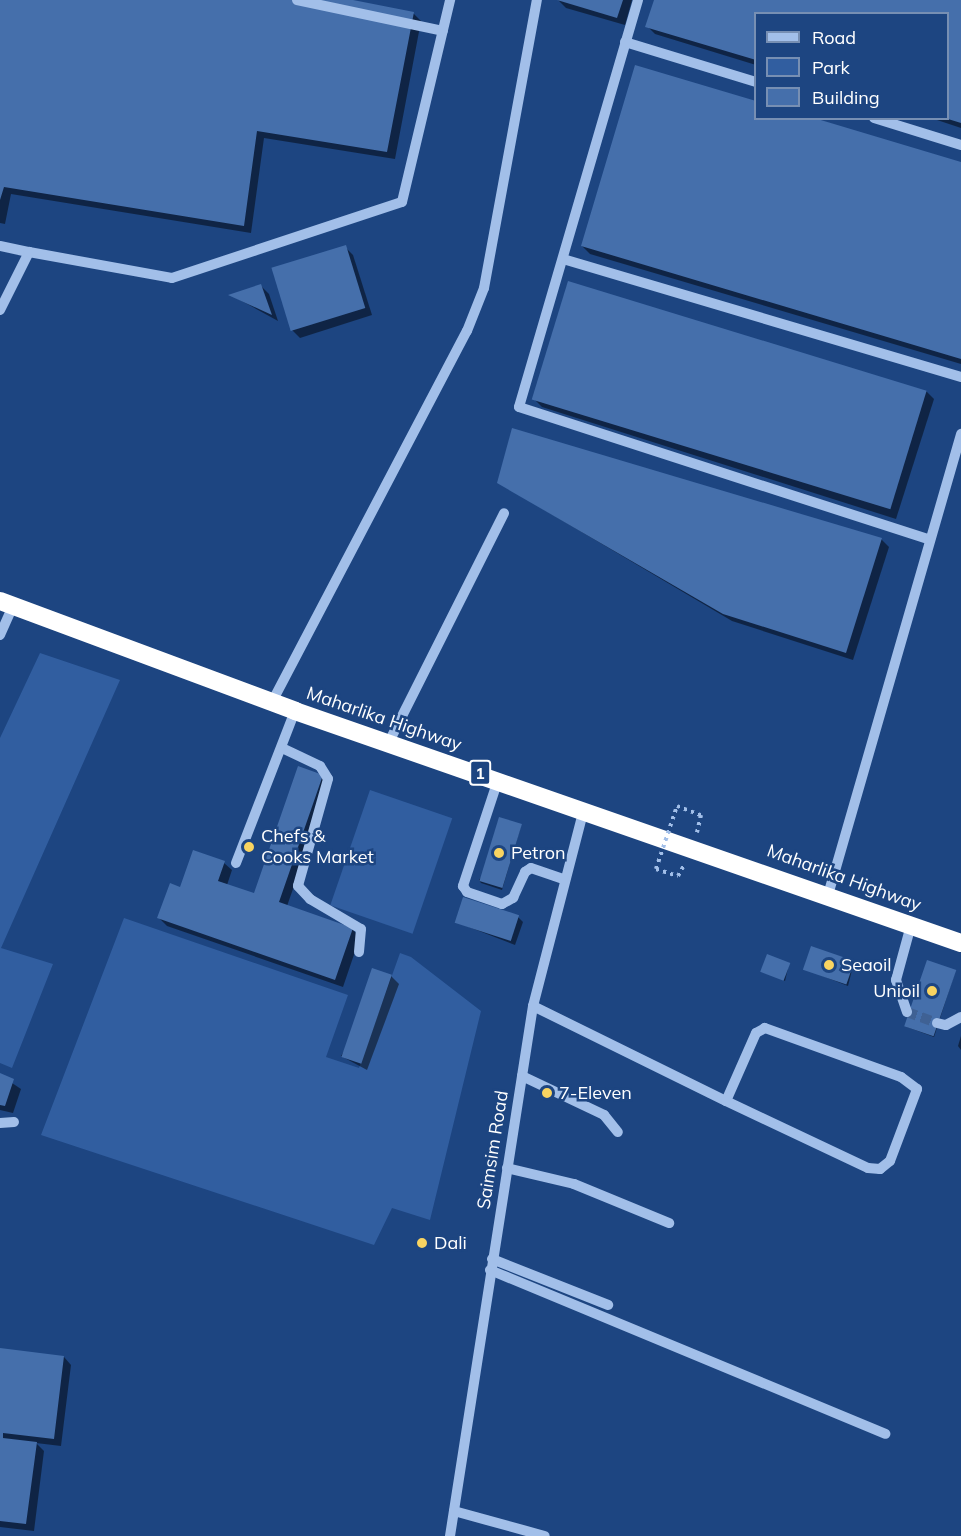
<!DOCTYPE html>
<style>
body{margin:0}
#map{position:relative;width:961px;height:1536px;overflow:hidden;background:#1d4581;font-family:Mulish,sans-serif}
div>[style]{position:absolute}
.green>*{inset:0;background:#315ea0;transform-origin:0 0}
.shadow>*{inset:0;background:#0007}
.building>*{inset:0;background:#456fab;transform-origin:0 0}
.minor-tunnel>*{height:10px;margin-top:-5px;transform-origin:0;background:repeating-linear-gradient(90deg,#3f6194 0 10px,transparent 0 15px)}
.path>*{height:4px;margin-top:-2px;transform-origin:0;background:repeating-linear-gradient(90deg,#a2bfe9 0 3px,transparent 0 7.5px)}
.minor>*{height:10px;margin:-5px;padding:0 5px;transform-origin:5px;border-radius:5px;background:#a2bfe9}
.highway>*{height:18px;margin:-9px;padding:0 9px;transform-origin:9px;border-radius:9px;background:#fff}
.path-bridge>*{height:4px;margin-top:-2px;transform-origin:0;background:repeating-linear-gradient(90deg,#a2bfe9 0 3px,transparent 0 7.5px)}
.dots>*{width:16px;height:16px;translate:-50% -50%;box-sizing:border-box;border:3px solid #1d4581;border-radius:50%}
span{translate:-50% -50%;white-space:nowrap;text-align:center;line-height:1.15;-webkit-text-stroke:5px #1d4581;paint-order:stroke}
.shield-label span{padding:2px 4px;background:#1d4581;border:2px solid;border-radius:4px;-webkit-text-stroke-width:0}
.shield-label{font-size:16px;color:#fff;font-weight:700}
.street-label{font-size:18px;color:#fff}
.poi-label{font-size:18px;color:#fff}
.left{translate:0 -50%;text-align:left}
.right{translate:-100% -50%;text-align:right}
.legend{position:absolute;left:754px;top:12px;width:195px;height:108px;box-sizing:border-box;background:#1d4581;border:2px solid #778fb3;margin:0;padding:8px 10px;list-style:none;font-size:18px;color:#fff}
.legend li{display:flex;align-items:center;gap:12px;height:30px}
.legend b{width:30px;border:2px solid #778fb3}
</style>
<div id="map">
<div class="green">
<div style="clip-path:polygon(40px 653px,120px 680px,1px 948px,53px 964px,12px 1068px,0 1063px,0 738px)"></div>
<div style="left:370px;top:790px;width:87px;height:122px;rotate:19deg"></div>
<div style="clip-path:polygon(124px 918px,348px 995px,326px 1057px,359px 1068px,400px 953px,411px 957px,481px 1011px,430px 1220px,392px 1208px,374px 1245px,41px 1135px)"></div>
</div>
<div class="shadow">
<div style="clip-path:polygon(0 0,345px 0,414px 14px,421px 21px,395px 159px,264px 138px,251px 233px,11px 194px,5px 224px,0 223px)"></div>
<div style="clip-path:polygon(558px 0,632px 0,625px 25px,566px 8px)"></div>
<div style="clip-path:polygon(655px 0,961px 0,961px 128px,931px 118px,948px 118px,948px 14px,756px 14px,756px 65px,655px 34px,647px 26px)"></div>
<div style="clip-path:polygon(756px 118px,961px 164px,961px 364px,590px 254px,582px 246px)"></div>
<div style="clip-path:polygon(345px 247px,353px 255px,372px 315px,300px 338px,292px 330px)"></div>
<div style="clip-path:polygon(261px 286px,269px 294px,278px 321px,231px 295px)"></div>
<div style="clip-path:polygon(926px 391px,934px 399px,896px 519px,542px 407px,535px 400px)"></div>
<div style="clip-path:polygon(499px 483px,881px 539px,889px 547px,853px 660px,732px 621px)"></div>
<div style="clip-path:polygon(322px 776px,330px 784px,287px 906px,352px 929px,360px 937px,343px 987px,167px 926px,159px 918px,181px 889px,224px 863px,232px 870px,227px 885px,254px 895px)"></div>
<div style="clip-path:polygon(521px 826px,502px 890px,481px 883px,479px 880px)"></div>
<div style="clip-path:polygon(518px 917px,523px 922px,515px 945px,456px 922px)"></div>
<div style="clip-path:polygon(854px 962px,848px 986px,805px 969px)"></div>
<div style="clip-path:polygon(789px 964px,785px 981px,763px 971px)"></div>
<div style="clip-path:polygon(955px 972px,934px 1037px,907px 1027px,905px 1025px)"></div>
<div style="clip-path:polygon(391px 976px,399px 984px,367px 1070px,341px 1056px)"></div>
<div style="clip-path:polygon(961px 1036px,961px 1050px,958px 1046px)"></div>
<div style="clip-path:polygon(0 1075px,21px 1089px,13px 1113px,0 1110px)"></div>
<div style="clip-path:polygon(0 1349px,64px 1357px,71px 1365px,61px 1446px,36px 1443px,44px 1451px,34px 1531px,0 1527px)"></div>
</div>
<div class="building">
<div style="clip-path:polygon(0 0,353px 0,414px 12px,387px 152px,257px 131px,244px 226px,4px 187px,0 200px)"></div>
<div style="clip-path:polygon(557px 0,623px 0,617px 18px)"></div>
<div style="clip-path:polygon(654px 0,961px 0,961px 123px,948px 119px,948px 14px,756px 14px,756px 60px,645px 27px)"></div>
<div style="clip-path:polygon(635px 65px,756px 101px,756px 118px,814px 118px,961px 162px,961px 359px,581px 246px)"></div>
<div style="left:346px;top:245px;width:66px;height:78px;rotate:73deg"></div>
<div style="left:568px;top:281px;width:375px;height:124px;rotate:17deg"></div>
<div style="clip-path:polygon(261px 284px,272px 315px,228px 295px)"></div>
<div style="clip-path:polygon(512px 428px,882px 538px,846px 653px,723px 614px,497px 483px)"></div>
<div style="clip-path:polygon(298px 766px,323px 775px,279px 902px,353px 928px,335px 980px,157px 918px,170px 883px,180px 887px,193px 850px,225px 861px,218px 881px,254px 893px)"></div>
<div style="left:499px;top:817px;width:24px;height:67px;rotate:17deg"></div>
<div style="left:463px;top:897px;width:59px;height:27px;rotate:18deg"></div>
<div style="left:811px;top:946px;width:46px;height:25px;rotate:19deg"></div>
<div style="left:767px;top:954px;width:25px;height:19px;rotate:21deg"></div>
<div style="left:927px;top:960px;width:31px;height:70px;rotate:19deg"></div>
<div style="left:372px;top:968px;width:21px;height:94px;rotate:19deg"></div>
<div style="clip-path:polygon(0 1073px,14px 1079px,5px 1106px,0 1105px)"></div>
<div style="clip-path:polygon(0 1348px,64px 1356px,54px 1439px,3px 1433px,3px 1438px,37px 1442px,26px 1524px,0 1521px)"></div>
</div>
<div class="minor-tunnel">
<div style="left:907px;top:1012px;width:32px;rotate:20deg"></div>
</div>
<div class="path">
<div style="left:677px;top:806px;width:26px;rotate:21deg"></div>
<div style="left:701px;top:815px;width:18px;rotate:103deg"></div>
<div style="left:656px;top:869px;width:23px;rotate:18deg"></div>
<div style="left:678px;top:876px;width:13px;rotate:-61deg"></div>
</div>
<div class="minor">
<div style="left:297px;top:0;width:149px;rotate:12deg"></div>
<div style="left:638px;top:0;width:424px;rotate:106.3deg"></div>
<div style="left:519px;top:407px;width:432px;rotate:17.9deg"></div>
<div style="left:625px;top:42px;width:137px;rotate:17deg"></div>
<div style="left:874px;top:118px;width:91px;rotate:17.2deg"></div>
<div style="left:0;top:246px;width:30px;rotate:12deg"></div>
<div style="left:563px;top:259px;width:415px;rotate:16.5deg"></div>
<div style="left:0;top:310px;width:65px;rotate:-63.4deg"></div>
<div style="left:29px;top:252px;width:145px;rotate:10.3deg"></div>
<div style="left:172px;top:278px;width:242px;rotate:-18.3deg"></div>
<div style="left:402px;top:202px;width:208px;rotate:-76.6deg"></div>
<div style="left:0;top:635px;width:32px;rotate:-66deg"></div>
<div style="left:272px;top:702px;width:419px;rotate:-62.3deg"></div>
<div style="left:467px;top:331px;width:46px;rotate:-68.4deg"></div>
<div style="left:484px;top:288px;width:293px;rotate:-79.6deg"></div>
<div style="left:389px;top:742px;width:256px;rotate:-63.3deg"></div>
<div style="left:282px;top:748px;width:42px;rotate:25.3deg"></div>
<div style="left:320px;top:766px;width:15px;rotate:58deg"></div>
<div style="left:328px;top:779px;width:111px;rotate:105.7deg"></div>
<div style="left:298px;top:886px;width:18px;rotate:47deg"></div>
<div style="left:310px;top:899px;width:59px;rotate:30.5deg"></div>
<div style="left:361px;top:929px;width:23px;rotate:95deg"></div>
<div style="left:498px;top:780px;width:112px;rotate:108.3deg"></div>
<div style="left:463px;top:886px;width:7px;rotate:56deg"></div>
<div style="left:467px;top:892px;width:37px;rotate:19deg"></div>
<div style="left:502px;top:904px;width:13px;rotate:-29deg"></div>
<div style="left:513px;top:898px;width:29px;rotate:-65deg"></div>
<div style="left:525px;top:872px;width:7px;rotate:-34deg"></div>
<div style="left:531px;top:868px;width:34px;rotate:19deg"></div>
<div style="left:236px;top:863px;width:163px;rotate:-68.8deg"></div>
<div style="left:828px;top:895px;width:480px;rotate:-73.9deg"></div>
<div style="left:533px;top:1006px;width:215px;rotate:26.2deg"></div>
<div style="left:726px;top:1101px;width:157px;rotate:25.3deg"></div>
<div style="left:868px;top:1168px;width:12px;rotate:5deg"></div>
<div style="left:880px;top:1169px;width:13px;rotate:-39deg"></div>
<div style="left:890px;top:1161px;width:77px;rotate:-69.4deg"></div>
<div style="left:917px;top:1089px;width:20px;rotate:-143deg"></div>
<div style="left:901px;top:1077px;width:145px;rotate:-160.2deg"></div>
<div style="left:765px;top:1028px;width:10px;rotate:151deg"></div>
<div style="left:756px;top:1033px;width:74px;rotate:113.8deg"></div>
<div style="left:907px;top:1012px;width:34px;rotate:-109deg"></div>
<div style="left:896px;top:980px;width:57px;rotate:-74.7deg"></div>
<div style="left:937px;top:1023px;width:9px;rotate:13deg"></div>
<div style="left:946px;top:1025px;width:17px;rotate:-28deg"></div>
<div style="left:522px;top:1076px;width:91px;rotate:25.4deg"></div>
<div style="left:604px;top:1115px;width:22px;rotate:51deg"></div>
<div style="left:0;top:1123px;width:14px;rotate:-4deg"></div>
<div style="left:507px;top:1168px;width:69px;rotate:13.4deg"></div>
<div style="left:574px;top:1184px;width:103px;rotate:22.3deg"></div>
<div style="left:492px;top:1259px;width:125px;rotate:21.6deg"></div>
<div style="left:490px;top:1270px;width:428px;rotate:22.5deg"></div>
<div style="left:454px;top:1511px;width:94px;rotate:15.4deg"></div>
<div style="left:450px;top:1536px;width:536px;rotate:-81.1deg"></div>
<div style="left:533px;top:1006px;width:203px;rotate:-75.5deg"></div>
</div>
<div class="highway">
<div style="left:0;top:601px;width:315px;rotate:20.4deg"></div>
<div style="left:295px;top:711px;width:705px;rotate:19.21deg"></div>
</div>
<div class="path-bridge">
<div style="left:656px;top:869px;width:66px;rotate:-71.6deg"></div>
</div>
<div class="dots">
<div style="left:249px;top:847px;background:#f9d461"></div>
<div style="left:499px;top:853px;background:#f9d461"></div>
<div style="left:829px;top:965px;background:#f9d461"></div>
<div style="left:932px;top:991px;background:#f9d461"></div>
<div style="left:547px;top:1093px;background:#f9d461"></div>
<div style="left:422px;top:1243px;background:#f9d461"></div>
</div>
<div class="shield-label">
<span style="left:480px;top:773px">1</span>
</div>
<div class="street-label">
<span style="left:384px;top:719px;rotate:19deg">Maharlika Highway</span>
<span style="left:844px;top:878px;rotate:20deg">Maharlika Highway</span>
<span style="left:493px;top:1150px;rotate:-81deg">Saimsim Road</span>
</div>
<div class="poi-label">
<span class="left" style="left:261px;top:847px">Chefs &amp;<br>Cooks Market</span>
<span class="left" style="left:511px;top:853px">Petron</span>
<span class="left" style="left:841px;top:965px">Seaoil</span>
<span class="right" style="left:920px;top:991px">Unioil</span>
<span class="left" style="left:559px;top:1093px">7-Eleven</span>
<span class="left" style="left:434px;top:1243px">Dali</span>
</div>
<ul class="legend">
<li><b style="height:8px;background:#a2bfe9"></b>Road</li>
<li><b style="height:16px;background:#315ea0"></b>Park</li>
<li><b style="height:16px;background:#456fab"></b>Building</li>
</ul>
</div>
